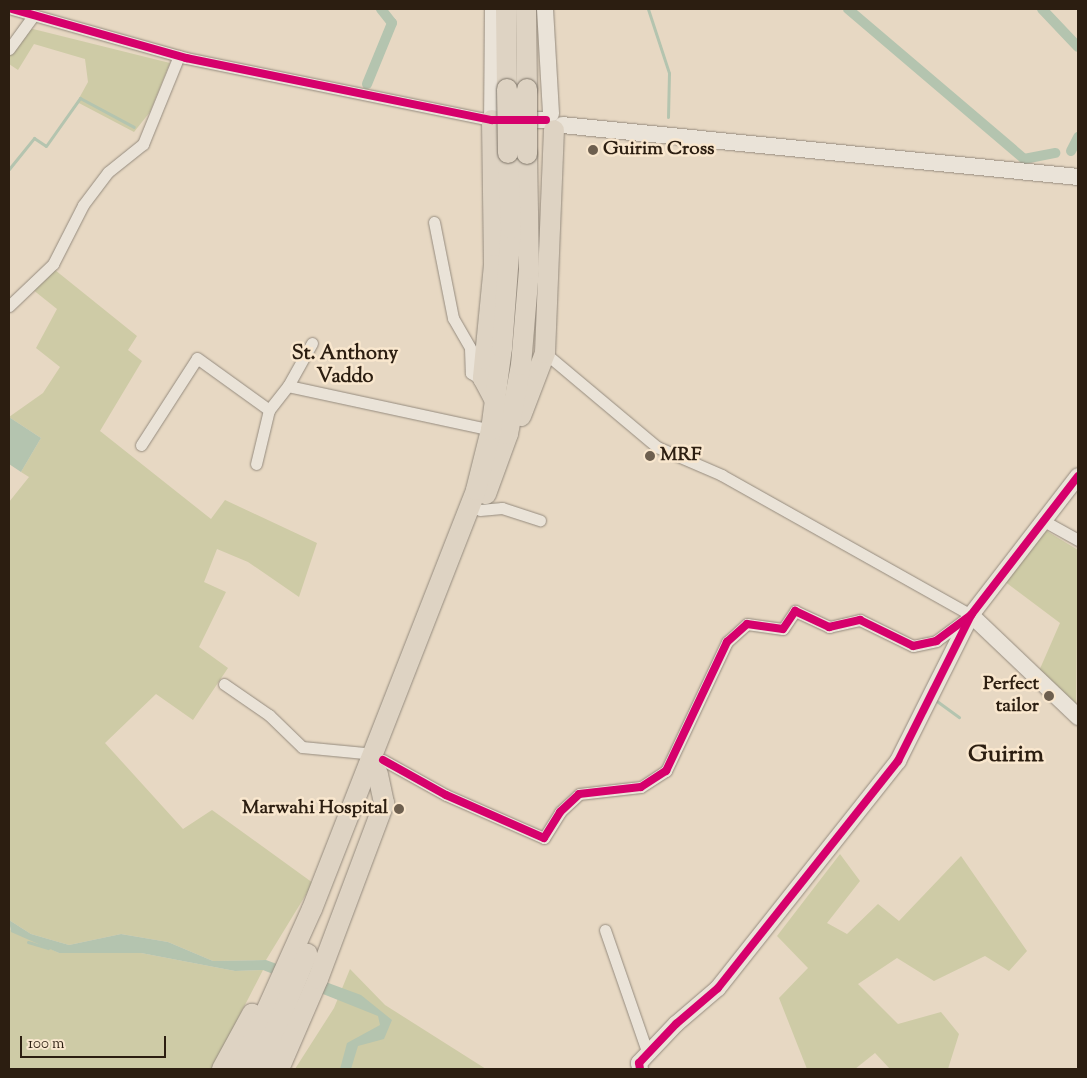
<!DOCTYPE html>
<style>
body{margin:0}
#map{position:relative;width:1087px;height:1078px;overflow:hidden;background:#e7d8c3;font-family:"Sorts Mill Goudy",serif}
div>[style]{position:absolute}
.green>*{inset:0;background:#cecba6}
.water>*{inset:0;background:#b4c4af}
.stream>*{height:3px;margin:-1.5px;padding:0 1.5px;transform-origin:1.5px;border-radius:1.5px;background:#b4c4af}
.canal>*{height:10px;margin:-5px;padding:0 5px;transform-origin:5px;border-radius:5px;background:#b4c4af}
.roads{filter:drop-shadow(0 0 1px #958b7e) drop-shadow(0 0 1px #958b7e)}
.street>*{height:11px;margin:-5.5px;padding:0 5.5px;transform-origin:5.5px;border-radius:5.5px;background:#eae3d8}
.secondary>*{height:16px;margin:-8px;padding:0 8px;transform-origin:8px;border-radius:8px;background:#eae3d8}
.highway>*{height:20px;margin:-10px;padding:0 10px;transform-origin:10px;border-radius:10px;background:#ded3c3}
.bridges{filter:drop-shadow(0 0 1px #7b7266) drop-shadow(0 0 1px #7b7266)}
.highway-bridge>*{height:20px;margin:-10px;padding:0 10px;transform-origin:10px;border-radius:10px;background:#ded3c3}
.cycleway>*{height:8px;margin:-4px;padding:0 4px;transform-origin:4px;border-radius:4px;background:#d6006c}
.dots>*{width:14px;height:14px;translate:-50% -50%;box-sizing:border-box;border:2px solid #f9e7ce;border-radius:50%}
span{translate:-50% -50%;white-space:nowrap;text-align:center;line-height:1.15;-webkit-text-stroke:5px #f9e7ce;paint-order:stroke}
.poi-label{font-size:19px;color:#2c1e11;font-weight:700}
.left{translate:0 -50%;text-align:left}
.right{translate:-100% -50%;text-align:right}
.neighbourhood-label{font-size:20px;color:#2c1e11;font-weight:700}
.district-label{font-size:24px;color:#2c1e11;font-weight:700}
.frame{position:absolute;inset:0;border:10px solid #2c1e11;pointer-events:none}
.scale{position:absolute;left:20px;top:1036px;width:146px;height:22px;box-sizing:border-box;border:2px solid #2c1e11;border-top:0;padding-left:6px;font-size:15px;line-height:18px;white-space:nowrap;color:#2c1e11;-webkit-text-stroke:4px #f9e7ce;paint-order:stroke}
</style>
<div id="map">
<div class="green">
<div style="clip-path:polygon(29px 28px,170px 63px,150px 112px,134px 132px,77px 102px,88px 82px,85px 59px,34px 44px,18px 70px,9px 64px,9px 56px)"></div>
<div style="clip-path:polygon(55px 270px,137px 336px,128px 350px,142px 361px,100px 431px,211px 519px,225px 500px,317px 543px,299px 597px,248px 562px,217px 549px,204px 582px,226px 592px,199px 647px,228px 668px,193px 720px,156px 694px,105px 743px,183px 829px,212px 810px,313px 883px,266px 960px,213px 961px,168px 942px,121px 934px,69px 945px,31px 934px,9px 920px,9px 502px,29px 477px,21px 472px,41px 438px,9px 417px,43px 393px,60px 367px,36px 348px,57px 309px,32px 289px)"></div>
<div style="clip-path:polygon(1045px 530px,1078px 550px,1076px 704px,1039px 671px,1060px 623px,1004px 581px)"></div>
<div style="clip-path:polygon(840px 854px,860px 881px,827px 923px,847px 934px,878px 904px,899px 921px,961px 856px,1027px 951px,1009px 971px,985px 956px,934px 981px,897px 958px,858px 984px,898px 1024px,941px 1012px,959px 1034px,948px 1069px,890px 1069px,875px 1053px,855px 1069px,807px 1069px,779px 998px,808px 968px,777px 936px)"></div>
<div style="clip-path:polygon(9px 929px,59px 953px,141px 953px,235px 971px,263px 970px,212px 1069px,9px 1069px)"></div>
<div style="clip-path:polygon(350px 969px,385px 1005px,486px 1069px,295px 1069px,334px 1008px)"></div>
</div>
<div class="water">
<div style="clip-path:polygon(9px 417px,41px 438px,21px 472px,9px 464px)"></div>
<div style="clip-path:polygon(9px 920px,31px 934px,69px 945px,121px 934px,168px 942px,213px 961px,266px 960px,361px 995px,392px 1020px,384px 1039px,358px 1046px,351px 1069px,340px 1069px,347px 1043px,380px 1025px,378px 1016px,263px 970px,235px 971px,141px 953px,59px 953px,11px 932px)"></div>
</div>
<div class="stream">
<div style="left:648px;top:9px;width:67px;rotate:71.8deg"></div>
<div style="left:669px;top:73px;width:44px;rotate:91.3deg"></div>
<div style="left:9px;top:169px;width:40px;rotate:-51deg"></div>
<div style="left:34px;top:138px;width:14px;rotate:34deg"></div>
<div style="left:46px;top:146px;width:59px;rotate:-54.7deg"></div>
<div style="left:80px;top:98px;width:61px;rotate:28.2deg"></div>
<div style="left:934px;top:699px;width:31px;rotate:36deg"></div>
<div style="left:28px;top:942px;width:21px;rotate:17deg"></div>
<div style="left:227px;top:963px;width:24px"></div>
</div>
<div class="canal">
<div style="left:848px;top:9px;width:231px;rotate:40.4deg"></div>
<div style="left:1024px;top:159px;width:32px;rotate:-11deg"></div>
<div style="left:1042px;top:9px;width:52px;rotate:46.5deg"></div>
<div style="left:367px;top:84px;width:66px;rotate:-67.7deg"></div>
<div style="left:392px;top:23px;width:18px;rotate:-128deg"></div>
<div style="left:1071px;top:151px;width:16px;rotate:-63deg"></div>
</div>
<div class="roads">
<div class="street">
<div style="left:12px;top:9px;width:181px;rotate:15.7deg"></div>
<div style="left:186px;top:58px;width:312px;rotate:11.5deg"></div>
<div style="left:9px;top:49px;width:39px;rotate:-54deg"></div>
<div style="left:434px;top:222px;width:98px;rotate:78.8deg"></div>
<div style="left:453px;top:318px;width:34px;rotate:60deg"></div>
<div style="left:470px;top:348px;width:25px;rotate:88deg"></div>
<div style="left:471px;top:373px;width:15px;rotate:32deg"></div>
<div style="left:9px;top:306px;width:61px;rotate:-43.7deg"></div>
<div style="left:53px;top:264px;width:66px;rotate:-63deg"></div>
<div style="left:83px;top:205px;width:41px;rotate:-52.9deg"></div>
<div style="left:108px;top:172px;width:45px;rotate:-38.7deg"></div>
<div style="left:143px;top:144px;width:95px;rotate:-67.8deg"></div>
<div style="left:312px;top:343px;width:49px;rotate:119.2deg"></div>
<div style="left:288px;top:386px;width:208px;rotate:12.2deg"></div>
<div style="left:141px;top:445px;width:103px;rotate:-57.2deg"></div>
<div style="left:197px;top:358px;width:89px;rotate:35.8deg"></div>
<div style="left:256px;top:464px;width:56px;rotate:-76.5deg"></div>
<div style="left:269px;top:410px;width:31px;rotate:-52deg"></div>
<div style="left:480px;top:510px;width:22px;rotate:-5deg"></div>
<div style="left:502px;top:508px;width:40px;rotate:18deg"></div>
<div style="left:1044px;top:521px;width:39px;rotate:29deg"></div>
<div style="left:224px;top:684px;width:55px;rotate:34.6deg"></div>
<div style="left:269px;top:715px;width:46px;rotate:44.1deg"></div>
<div style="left:302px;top:747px;width:73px;rotate:5.5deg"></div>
<div style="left:383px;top:760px;width:72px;rotate:29.1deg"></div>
<div style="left:446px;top:795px;width:107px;rotate:23.7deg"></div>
<div style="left:544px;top:838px;width:31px;rotate:-58deg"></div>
<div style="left:560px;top:812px;width:26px;rotate:-43deg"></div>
<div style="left:579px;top:794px;width:62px;rotate:-6.4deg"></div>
<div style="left:641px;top:787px;width:30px;rotate:-33deg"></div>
<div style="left:666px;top:771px;width:143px;rotate:-64.7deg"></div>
<div style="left:727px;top:642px;width:27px;rotate:-42deg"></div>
<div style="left:747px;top:624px;width:36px;rotate:8deg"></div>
<div style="left:783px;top:629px;width:22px;rotate:-56deg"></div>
<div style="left:795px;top:611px;width:38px;rotate:25deg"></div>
<div style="left:829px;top:627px;width:32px;rotate:-13deg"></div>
<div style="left:860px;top:620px;width:59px;rotate:26.1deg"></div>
<div style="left:913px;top:646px;width:24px;rotate:-12deg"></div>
<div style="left:936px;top:641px;width:44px;rotate:-36.6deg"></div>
<div style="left:971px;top:615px;width:286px;rotate:-150.7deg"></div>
<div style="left:722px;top:475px;width:71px;rotate:-156.7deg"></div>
<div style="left:657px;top:447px;width:146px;rotate:-140deg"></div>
<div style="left:605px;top:930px;width:131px;rotate:70.9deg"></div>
</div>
<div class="secondary">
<div style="left:493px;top:9px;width:111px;rotate:90.5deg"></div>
<div style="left:492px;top:120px;width:54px"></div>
<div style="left:545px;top:9px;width:105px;rotate:86.7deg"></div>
<div style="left:562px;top:125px;width:519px;rotate:5.75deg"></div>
<div style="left:971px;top:615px;width:148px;rotate:43.6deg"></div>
<div style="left:640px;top:1069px;width:6px;rotate:-99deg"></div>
<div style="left:639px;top:1063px;width:54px;rotate:-46.5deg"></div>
<div style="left:676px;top:1024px;width:55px;rotate:-40.6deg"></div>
<div style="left:718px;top:988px;width:290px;rotate:-51.6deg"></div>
<div style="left:898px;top:761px;width:163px;rotate:-63.4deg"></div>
<div style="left:971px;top:615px;width:175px;rotate:-52.4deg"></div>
</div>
<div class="highway">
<div style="left:506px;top:9px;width:80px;rotate:89.3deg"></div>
<div style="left:526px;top:9px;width:80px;rotate:89.3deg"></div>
<div style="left:492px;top:120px;width:145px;rotate:89.2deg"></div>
<div style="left:494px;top:265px;width:114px;rotate:95.6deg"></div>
<div style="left:483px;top:378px;width:26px;rotate:62deg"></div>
<div style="left:521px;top:416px;width:67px;rotate:-69.1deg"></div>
<div style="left:545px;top:353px;width:223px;rotate:-87.7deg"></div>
<div style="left:486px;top:494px;width:64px;rotate:-69.9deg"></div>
<div style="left:508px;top:434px;width:70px;rotate:-79.3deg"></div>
<div style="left:521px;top:365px;width:96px;rotate:-85.2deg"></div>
<div style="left:529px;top:269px;width:115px;rotate:-91deg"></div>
<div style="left:222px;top:1069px;width:63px;rotate:-61.4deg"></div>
<div style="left:240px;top:1069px;width:175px;rotate:-65.8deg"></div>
<div style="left:312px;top:909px;width:450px;rotate:-68.6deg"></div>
<div style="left:476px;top:490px;width:62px;rotate:-76deg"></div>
<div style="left:491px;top:430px;width:83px;rotate:-82.4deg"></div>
<div style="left:502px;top:348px;width:120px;rotate:-85.7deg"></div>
<div style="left:511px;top:228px;width:75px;rotate:-92.3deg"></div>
<div style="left:259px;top:1069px;width:125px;rotate:-67.3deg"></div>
<div style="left:279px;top:1069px;width:98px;rotate:-66.6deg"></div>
<div style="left:318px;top:979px;width:188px;rotate:-69.4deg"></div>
<div style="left:384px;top:803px;width:30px;rotate:-102deg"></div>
</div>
</div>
<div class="bridges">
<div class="highway-bridge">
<div style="left:507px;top:89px;width:64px;rotate:89.1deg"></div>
<div style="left:527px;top:154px;width:65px;rotate:-90deg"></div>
</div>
</div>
<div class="cycleway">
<div style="left:12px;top:9px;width:181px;rotate:15.7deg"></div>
<div style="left:186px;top:58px;width:312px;rotate:11.5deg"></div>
<div style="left:492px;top:120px;width:54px"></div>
<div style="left:383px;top:760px;width:72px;rotate:29.1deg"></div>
<div style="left:446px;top:795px;width:107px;rotate:23.7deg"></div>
<div style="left:544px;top:838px;width:31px;rotate:-58deg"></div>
<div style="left:560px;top:812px;width:26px;rotate:-43deg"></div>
<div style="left:579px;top:794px;width:62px;rotate:-6.4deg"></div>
<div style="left:641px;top:787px;width:30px;rotate:-33deg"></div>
<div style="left:666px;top:771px;width:143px;rotate:-64.7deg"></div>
<div style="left:727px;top:642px;width:27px;rotate:-42deg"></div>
<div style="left:747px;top:624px;width:36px;rotate:8deg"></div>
<div style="left:783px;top:629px;width:22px;rotate:-56deg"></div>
<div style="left:795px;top:611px;width:38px;rotate:25deg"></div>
<div style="left:829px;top:627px;width:32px;rotate:-13deg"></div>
<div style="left:860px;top:620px;width:59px;rotate:26.1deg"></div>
<div style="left:913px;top:646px;width:24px;rotate:-12deg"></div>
<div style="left:936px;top:641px;width:44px;rotate:-36.6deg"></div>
<div style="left:640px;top:1069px;width:6px;rotate:-99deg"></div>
<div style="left:639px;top:1063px;width:54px;rotate:-46.5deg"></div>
<div style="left:676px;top:1024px;width:55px;rotate:-40.6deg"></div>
<div style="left:718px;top:988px;width:290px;rotate:-51.6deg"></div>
<div style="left:898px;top:761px;width:163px;rotate:-63.4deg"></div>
<div style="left:971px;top:615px;width:175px;rotate:-52.4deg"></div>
</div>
<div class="dots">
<div style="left:593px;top:150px;background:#6d5f4f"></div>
<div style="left:650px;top:456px;background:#6d5f4f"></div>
<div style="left:1049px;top:696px;background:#6d5f4f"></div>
<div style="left:399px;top:809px;background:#6d5f4f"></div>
</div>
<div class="poi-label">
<span class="left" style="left:603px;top:150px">Guirim Cross</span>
<span class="left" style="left:660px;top:456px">MRF</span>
<span class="right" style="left:1039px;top:696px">Perfect<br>tailor</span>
<span class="right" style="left:388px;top:809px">Marwahi Hospital</span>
</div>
<div class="neighbourhood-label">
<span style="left:345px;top:366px">St. Anthony<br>Vaddo</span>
</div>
<div class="district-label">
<span style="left:1006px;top:756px">Guirim</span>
</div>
<div class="frame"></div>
<div class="scale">100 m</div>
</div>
